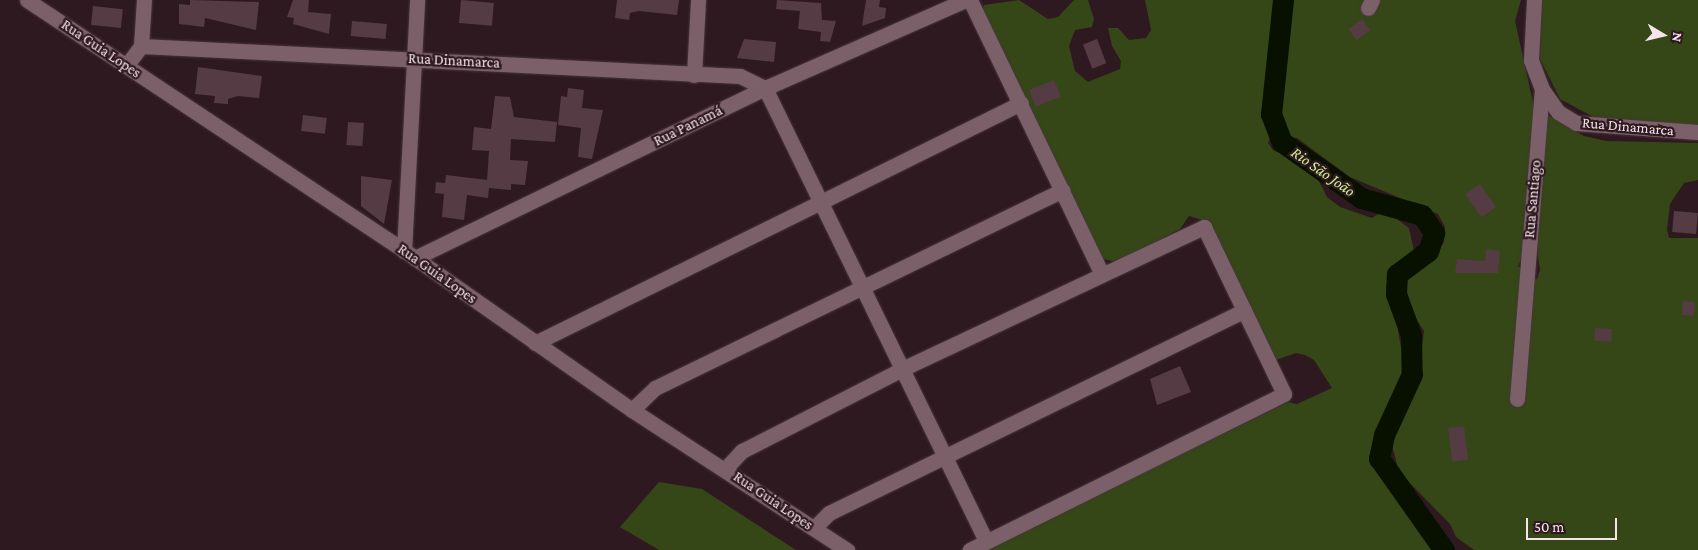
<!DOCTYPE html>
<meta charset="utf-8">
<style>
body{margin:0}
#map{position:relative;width:1698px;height:550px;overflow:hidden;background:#2f1921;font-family:"Crimson Pro",serif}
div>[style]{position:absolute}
.green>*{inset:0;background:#354716}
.river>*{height:21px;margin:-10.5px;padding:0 10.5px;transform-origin:10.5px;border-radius:10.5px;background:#081100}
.building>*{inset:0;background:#543b44;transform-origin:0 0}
.roads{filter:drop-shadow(0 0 1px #47363c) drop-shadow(0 0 1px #47363c)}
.minor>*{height:15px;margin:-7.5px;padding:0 7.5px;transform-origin:7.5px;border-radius:7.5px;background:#7b606a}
span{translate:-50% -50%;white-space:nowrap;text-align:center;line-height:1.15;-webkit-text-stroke:4.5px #2f1921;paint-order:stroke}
.street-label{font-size:15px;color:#f5e5eb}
.water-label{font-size:16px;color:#c8f389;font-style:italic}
.north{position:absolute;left:1638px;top:10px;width:50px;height:50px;-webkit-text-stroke:4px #2f1921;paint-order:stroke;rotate:99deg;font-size:14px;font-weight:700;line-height:20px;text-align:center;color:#f5e5eb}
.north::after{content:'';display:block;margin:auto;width:18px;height:22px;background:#f5e5eb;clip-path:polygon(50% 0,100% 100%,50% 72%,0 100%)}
.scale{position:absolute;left:1526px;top:518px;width:91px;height:22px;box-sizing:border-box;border:2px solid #f5e5eb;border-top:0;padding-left:6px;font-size:15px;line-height:18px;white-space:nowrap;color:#f5e5eb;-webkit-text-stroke:4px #2f1921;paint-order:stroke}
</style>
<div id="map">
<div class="green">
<div style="clip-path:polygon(1019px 0,1048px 19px,1058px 17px,1074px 0,1088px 0,1094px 19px,1092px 27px,1075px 30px,1069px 46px,1075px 71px,1088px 82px,1120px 69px,1121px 61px,1112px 46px,1108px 28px,1118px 28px,1129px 40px,1146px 38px,1151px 30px,1145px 0,1521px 0,1515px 21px,1534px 107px,1524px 254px,1518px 266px,1530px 278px,1537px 279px,1540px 270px,1537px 249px,1546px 114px,1584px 136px,1606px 141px,1698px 143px,1698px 180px,1684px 183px,1670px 204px,1667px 230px,1669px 238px,1698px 238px,1698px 550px,1474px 550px,1456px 537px,1450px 524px,1399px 472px,1392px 445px,1392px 430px,1419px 373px,1424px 331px,1411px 311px,1405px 283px,1412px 270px,1437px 254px,1444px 242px,1445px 227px,1438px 214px,1350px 177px,1297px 138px,1271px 135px,1268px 143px,1273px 150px,1312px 168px,1327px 197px,1340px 207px,1372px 218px,1385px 210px,1409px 228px,1414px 251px,1390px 273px,1386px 288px,1400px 316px,1398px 331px,1407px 380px,1373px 442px,1372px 457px,1433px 550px,984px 550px,1288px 402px,1297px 404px,1332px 388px,1314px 360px,1305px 355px,1296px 353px,1273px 361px,1206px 221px,1189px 216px,1180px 229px,1116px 262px,1100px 258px,981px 14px,984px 5px)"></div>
<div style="clip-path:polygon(1542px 0,1698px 0,1698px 126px,1599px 120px,1560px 99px,1540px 59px)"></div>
<div style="clip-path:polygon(659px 482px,702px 489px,796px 550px,659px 550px,620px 527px)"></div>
</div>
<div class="river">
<div style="left:1283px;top:0;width:115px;rotate:96deg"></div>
<div style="left:1271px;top:114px;width:30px;rotate:69deg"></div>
<div style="left:1282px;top:142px;width:97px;rotate:35.3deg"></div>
<div style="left:1361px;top:198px;width:63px;rotate:15.6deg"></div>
<div style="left:1422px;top:215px;width:22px;rotate:56deg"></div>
<div style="left:1434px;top:233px;width:19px;rotate:108deg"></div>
<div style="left:1428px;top:251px;width:39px;rotate:143deg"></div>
<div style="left:1397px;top:274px;width:20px;rotate:93deg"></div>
<div style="left:1396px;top:294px;width:44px;rotate:69.9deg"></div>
<div style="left:1411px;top:335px;width:39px;rotate:89deg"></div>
<div style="left:1412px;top:374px;width:67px;rotate:114.7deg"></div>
<div style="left:1384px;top:435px;width:24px;rotate:102deg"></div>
<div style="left:1379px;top:458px;width:113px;rotate:54.8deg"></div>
</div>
<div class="building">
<div style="clip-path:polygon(190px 0,259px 2px,256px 30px,205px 18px,204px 27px,179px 24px,179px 4px,190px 5px)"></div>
<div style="clip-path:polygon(293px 0,309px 0,308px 12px,331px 14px,329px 34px,293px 24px,294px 18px,287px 17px)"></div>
<div style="left:461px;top:0;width:33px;height:23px;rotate:5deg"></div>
<div style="clip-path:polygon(617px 0,679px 0,677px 15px,639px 11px,630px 13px,629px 20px,615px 18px)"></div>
<div style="clip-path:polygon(777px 0,821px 3px,822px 20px,836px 21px,830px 42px,820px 41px,821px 32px,798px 29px,800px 11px,776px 9px)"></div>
<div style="clip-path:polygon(866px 0,880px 0,879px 7px,886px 8px,885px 18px,862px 26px)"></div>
<div style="left:93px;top:6px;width:30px;height:19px;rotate:6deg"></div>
<div style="left:1362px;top:19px;width:14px;height:17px;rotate:54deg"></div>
<div style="left:352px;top:21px;width:35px;height:15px;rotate:5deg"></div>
<div style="clip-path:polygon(744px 39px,776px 42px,774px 62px,737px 58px)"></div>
<div style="left:1097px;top:39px;width:26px;height:15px;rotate:69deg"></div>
<div style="clip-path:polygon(198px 67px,262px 76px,259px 98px,238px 96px,228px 99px,228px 104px,214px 103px,215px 96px,195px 94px)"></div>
<div style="left:1054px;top:80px;width:18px;height:27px;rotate:68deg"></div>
<div style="clip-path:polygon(568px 88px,584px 90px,582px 108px,603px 110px,592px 159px,578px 157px,581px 128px,558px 125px,561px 96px,567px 97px)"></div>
<div style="clip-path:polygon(495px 96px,510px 97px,514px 117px,557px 122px,555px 142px,511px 139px,510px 160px,528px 161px,525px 185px,511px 184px,511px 190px,489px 188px,488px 198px,467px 195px,464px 220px,442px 217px,444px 194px,435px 193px,436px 182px,445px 183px,446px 175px,487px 180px,489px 151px,472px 150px,474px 127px,491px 129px)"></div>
<div style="left:303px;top:115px;width:24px;height:16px;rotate:7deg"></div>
<div style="left:348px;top:122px;width:16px;height:23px;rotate:4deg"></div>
<div style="clip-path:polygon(361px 176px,392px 180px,384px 224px,361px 206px)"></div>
<div style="left:1480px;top:184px;width:28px;height:18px;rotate:55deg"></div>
<div style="left:1674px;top:211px;width:24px;height:21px;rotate:5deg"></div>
<div style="clip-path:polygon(1486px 249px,1500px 251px,1498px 273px,1455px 273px,1457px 259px,1485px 261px)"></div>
<div style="left:1683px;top:301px;width:12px;height:14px;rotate:5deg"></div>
<div style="left:1595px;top:328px;width:17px;height:13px;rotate:3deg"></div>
<div style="clip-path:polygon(1180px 366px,1191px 392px,1157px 405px,1150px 379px)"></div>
<div style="left:1464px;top:426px;width:34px;height:16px;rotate:83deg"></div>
</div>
<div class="roads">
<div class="minor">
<div style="left:27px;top:0;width:466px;rotate:33.6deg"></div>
<div style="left:415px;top:258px;width:265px;rotate:35deg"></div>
<div style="left:632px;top:410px;width:257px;rotate:33.1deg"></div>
<div style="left:970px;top:0;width:304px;rotate:64.3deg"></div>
<div style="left:1368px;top:8px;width:9px;rotate:-63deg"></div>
<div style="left:141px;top:46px;width:600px;rotate:2.87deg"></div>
<div style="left:740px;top:76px;width:28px;rotate:26deg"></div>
<div style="left:765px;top:88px;width:504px;rotate:63.99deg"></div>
<div style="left:126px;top:66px;width:25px;rotate:-53deg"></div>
<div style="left:141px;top:46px;width:46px;rotate:-86.3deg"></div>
<div style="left:694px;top:75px;width:75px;rotate:-86.9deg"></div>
<div style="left:1542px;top:89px;width:28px;rotate:55deg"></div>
<div style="left:1558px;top:112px;width:21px;rotate:31deg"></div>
<div style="left:1576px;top:123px;width:122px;rotate:4.2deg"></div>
<div style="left:404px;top:251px;width:251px;rotate:-87deg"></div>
<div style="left:415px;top:258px;width:389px;rotate:-25.9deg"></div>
<div style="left:765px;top:88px;width:219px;rotate:-23.7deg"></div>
<div style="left:535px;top:343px;width:542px;rotate:-26.28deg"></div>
<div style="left:1517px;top:399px;width:311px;rotate:-85.4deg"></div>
<div style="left:1542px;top:89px;width:31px;rotate:-111deg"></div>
<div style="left:1531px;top:60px;width:60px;rotate:-87.1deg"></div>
<div style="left:632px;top:410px;width:32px;rotate:-44deg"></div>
<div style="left:655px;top:388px;width:453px;rotate:-25.9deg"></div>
<div style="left:725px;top:469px;width:25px;rotate:-47deg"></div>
<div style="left:742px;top:451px;width:180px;rotate:-27.1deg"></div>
<div style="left:902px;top:369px;width:334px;rotate:-25.2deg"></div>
<div style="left:1204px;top:227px;width:185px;rotate:64.4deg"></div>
<div style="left:1284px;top:394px;width:351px;rotate:153.6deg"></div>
<div style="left:814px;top:528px;width:21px;rotate:-45deg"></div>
<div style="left:829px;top:513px;width:462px;rotate:-26deg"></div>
</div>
</div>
<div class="street-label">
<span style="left:101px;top:49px;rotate:34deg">Rua Guia Lopes</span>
<span style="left:454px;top:61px;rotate:3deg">Rua Dinamarca</span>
<span style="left:688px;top:126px;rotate:-26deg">Rua Panamá</span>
<span style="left:1628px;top:127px;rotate:5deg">Rua Dinamarca</span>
<span style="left:1533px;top:199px;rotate:-85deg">Rua Santiago</span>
<span style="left:437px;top:274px;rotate:35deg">Rua Guia Lopes</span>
<span style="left:773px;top:501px;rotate:34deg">Rua Guia Lopes</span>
</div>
<div class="water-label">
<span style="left:1323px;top:172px;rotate:35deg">Rio São João</span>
</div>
<div class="north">N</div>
<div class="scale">50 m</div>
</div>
